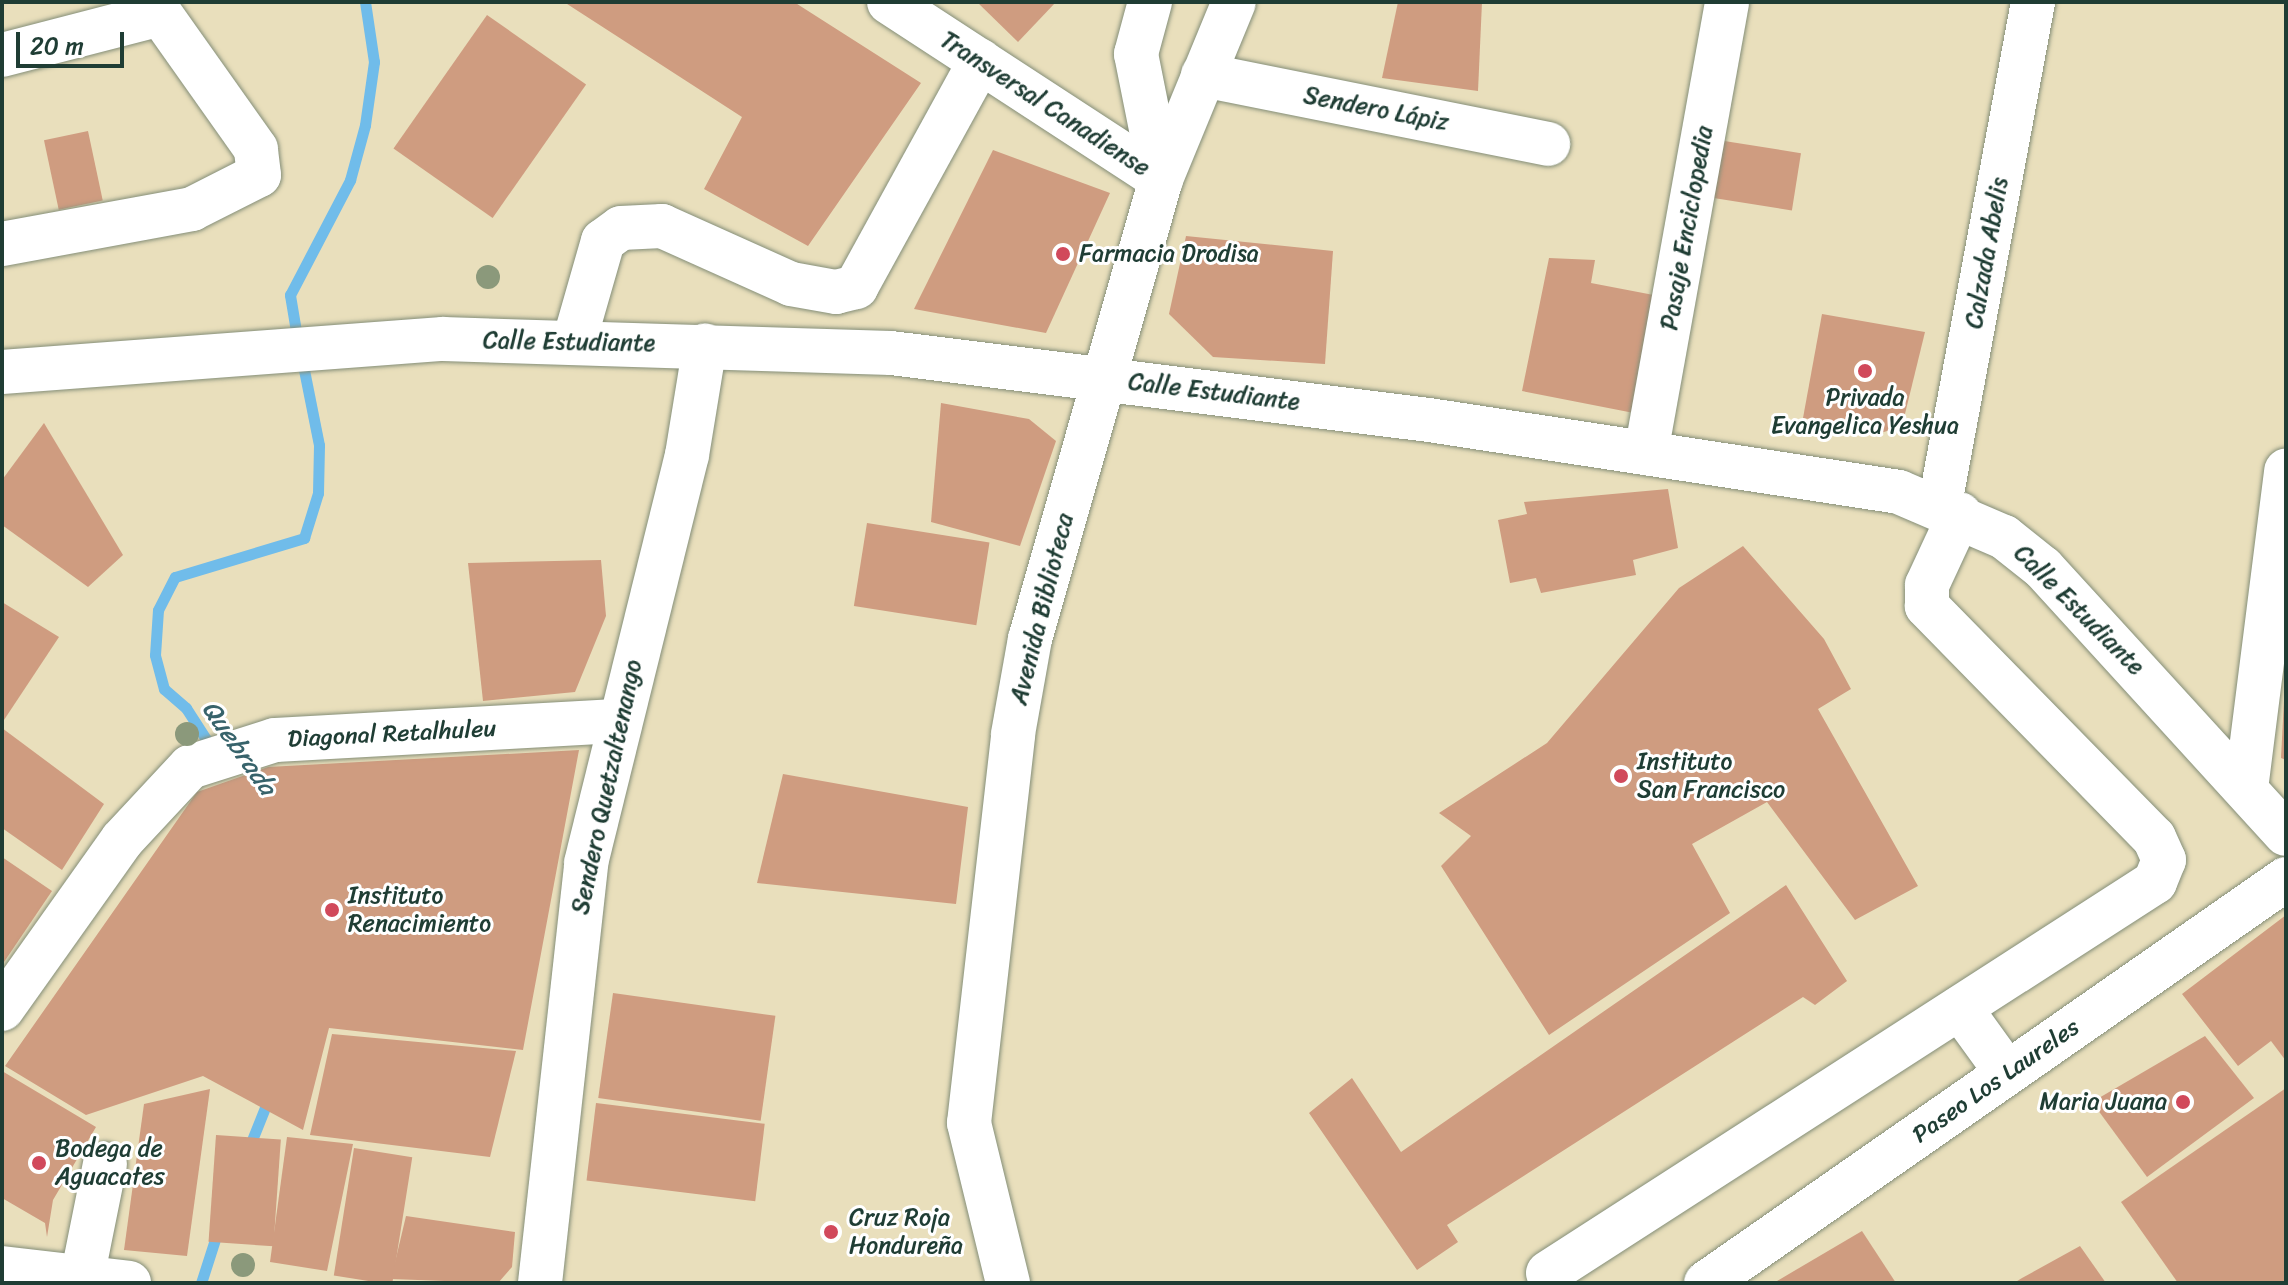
<!DOCTYPE html>
<meta charset="utf-8">
<style>
body{margin:0}
#map{position:relative;width:2288px;height:1285px;overflow:hidden;background:#e9dfbc;font-family:Sriracha,sans-serif}
div>[style]{position:absolute}
.stream>*{height:11px;margin:-5.5px;padding:0 5.5px;transform-origin:5.5px;border-radius:5.5px;background:#70bcea}
.building>*{inset:0;background:#cf9c80;transform-origin:0 0}
.roads{filter:drop-shadow(0 0 2px #848e78) drop-shadow(0 0 2px #848e78)}
.minor>*{height:44px;margin:-22px;padding:0 22px;transform-origin:22px;border-radius:22px;background:#fff}
.trees>*{width:24px;height:24px;margin:-12px;border-radius:50%;background:#8b997b}
.dots>*{width:22px;height:22px;translate:-50% -50%;box-sizing:border-box;border:4px solid #fff;border-radius:50%}
span{translate:-50% -50%;white-space:nowrap;text-align:center;line-height:1.15;-webkit-text-stroke:6px #fff;paint-order:stroke}
.street-label{font-size:24px;color:#1f3d34}
.poi-label{font-size:24px;color:#1f3d34}
.left{translate:0 -50%;text-align:left}
.right{translate:-100% -50%;text-align:right}
.water-label{font-size:26px;color:#37636b;font-style:italic}
.frame{position:absolute;inset:0;border:4px solid #1f3d34;pointer-events:none}
.scale{position:absolute;left:16px;top:32px;width:108px;height:36px;box-sizing:border-box;border:4px solid #1f3d34;border-top:0;padding-left:10px;font-size:24px;line-height:28px;white-space:nowrap;color:#1f3d34;-webkit-text-stroke:6px #fff;paint-order:stroke}
</style>
<div id="map">
<div class="stream">
<div style="left:298px;top:343px;width:49px;rotate:-99.5deg"></div>
<div style="left:290px;top:295px;width:130px;rotate:-62.4deg"></div>
<div style="left:350px;top:180px;width:57px;rotate:-74.7deg"></div>
<div style="left:365px;top:125px;width:64px;rotate:-81.9deg"></div>
<div style="left:374px;top:62px;width:61px;rotate:-98.5deg"></div>
<div style="left:213px;top:750px;width:50px;rotate:-122.7deg"></div>
<div style="left:186px;top:708px;width:29px;rotate:-139deg"></div>
<div style="left:164px;top:689px;width:35px;rotate:-105deg"></div>
<div style="left:155px;top:655px;width:45px;rotate:-86.2deg"></div>
<div style="left:158px;top:610px;width:37px;rotate:-63deg"></div>
<div style="left:175px;top:577px;width:135px;rotate:-16.8deg"></div>
<div style="left:304px;top:538px;width:47px;rotate:-72.7deg"></div>
<div style="left:318px;top:493px;width:48px;rotate:-88.8deg"></div>
<div style="left:319px;top:445px;width:87px;rotate:-101.3deg"></div>
<div style="left:248px;top:1150px;width:59px;rotate:-68.2deg"></div>
<div style="left:201px;top:1283px;width:56px;rotate:-72.2deg"></div>
</div>
<div class="building">
<div style="clip-path:polygon(564px 2px,794px 2px,921px 83px,808px 246px,704px 189px,742px 117px)"></div>
<div style="clip-path:polygon(977px 2px,1056px 2px,1018px 42px)"></div>
<div style="clip-path:polygon(1398px 2px,1482px 2px,1478px 91px,1382px 78px)"></div>
<div style="left:487px;top:15px;width:121px;height:163px;rotate:35deg"></div>
<div style="left:88px;top:131px;width:71px;height:45px;rotate:78deg"></div>
<div style="left:1718px;top:140px;width:84px;height:58px;rotate:9deg"></div>
<div style="clip-path:polygon(993px 150px,1110px 193px,1046px 333px,914px 309px)"></div>
<div style="clip-path:polygon(1186px 236px,1333px 251px,1325px 364px,1213px 357px,1169px 314px)"></div>
<div style="clip-path:polygon(1549px 258px,1595px 260px,1591px 283px,1664px 297px,1644px 415px,1522px 391px)"></div>
<div style="clip-path:polygon(1822px 314px,1925px 332px,1902px 426px,1884px 432px,1803px 418px)"></div>
<div style="clip-path:polygon(941px 403px,1029px 419px,1056px 441px,1020px 546px,931px 522px)"></div>
<div style="clip-path:polygon(44px 423px,123px 555px,88px 587px,2px 525px,2px 480px)"></div>
<div style="clip-path:polygon(1668px 489px,1678px 548px,1633px 560px,1636px 575px,1541px 593px,1536px 578px,1510px 583px,1498px 520px,1527px 514px,1524px 502px)"></div>
<div style="left:867px;top:523px;width:124px;height:84px;rotate:9deg"></div>
<div style="clip-path:polygon(1743px 546px,1824px 639px,1851px 689px,1818px 709px,1918px 886px,1855px 920px,1767px 802px,1692px 844px,1730px 913px,1549px 1035px,1441px 866px,1471px 836px,1439px 813px,1547px 743px,1679px 588px)"></div>
<div style="clip-path:polygon(601px 560px,606px 616px,575px 692px,483px 701px,468px 563px)"></div>
<div style="clip-path:polygon(2px 602px,59px 637px,2px 723px)"></div>
<div style="clip-path:polygon(2286px 661px,2286px 760px,2281px 758px)"></div>
<div style="clip-path:polygon(2px 728px,104px 804px,62px 870px,2px 828px)"></div>
<div style="clip-path:polygon(579px 750px,523px 1050px,329px 1028px,303px 1130px,203px 1076px,86px 1115px,5px 1066px,197px 792px,268px 767px)"></div>
<div style="clip-path:polygon(783px 774px,968px 807px,956px 904px,757px 883px)"></div>
<div style="clip-path:polygon(2px 857px,52px 891px,2px 965px)"></div>
<div style="clip-path:polygon(1786px 885px,1847px 981px,1815px 1005px,1803px 997px,1447px 1225px,1458px 1242px,1417px 1270px,1309px 1113px,1352px 1078px,1401px 1152px)"></div>
<div style="clip-path:polygon(2286px 915px,2286px 1061px,2271px 1041px,2238px 1066px,2182px 994px)"></div>
<div style="left:613px;top:993px;width:164px;height:106px;rotate:8deg"></div>
<div style="clip-path:polygon(332px 1034px,516px 1051px,490px 1157px,310px 1135px)"></div>
<div style="clip-path:polygon(2205px 1036px,2254px 1098px,2147px 1177px,2092px 1102px)"></div>
<div style="clip-path:polygon(2px 1071px,96px 1127px,53px 1200px,47px 1237px,45px 1223px,2px 1198px)"></div>
<div style="clip-path:polygon(2286px 1088px,2286px 1283px,2178px 1283px,2121px 1202px)"></div>
<div style="clip-path:polygon(210px 1089px,187px 1256px,124px 1250px,144px 1104px)"></div>
<div style="left:596px;top:1103px;width:170px;height:78px;rotate:7deg"></div>
<div style="left:216px;top:1135px;width:65px;height:107px;rotate:4deg"></div>
<div style="clip-path:polygon(287px 1137px,353px 1144px,327px 1271px,270px 1262px)"></div>
<div style="left:354px;top:1148px;width:59px;height:129px;rotate:9deg"></div>
<div style="clip-path:polygon(406px 1216px,515px 1232px,512px 1267px,498px 1283px,391px 1279px)"></div>
<div style="clip-path:polygon(1862px 1231px,1896px 1283px,1777px 1283px,1777px 1281px)"></div>
<div style="clip-path:polygon(2080px 1246px,2106px 1283px,2014px 1283px,2022px 1278px)"></div>
</div>
<div class="roads">
<div class="minor">
<div style="left:889px;top:2px;width:325px;rotate:33.1deg"></div>
<div style="left:1150px;top:2px;width:54px;rotate:105.1deg"></div>
<div style="left:1136px;top:54px;width:127px;rotate:78.7deg"></div>
<div style="left:2px;top:55px;width:163px;rotate:-14.5deg"></div>
<div style="left:1203px;top:75px;width:352px;rotate:11.3deg"></div>
<div style="left:2px;top:244px;width:193px;rotate:-10.4deg"></div>
<div style="left:192px;top:209px;width:75px;rotate:-26.9deg"></div>
<div style="left:259px;top:175px;width:26px;rotate:-97deg"></div>
<div style="left:256px;top:149px;width:180px;rotate:-125.3deg"></div>
<div style="left:574px;top:342px;width:105px;rotate:-74deg"></div>
<div style="left:603px;top:241px;width:22px;rotate:-36deg"></div>
<div style="left:621px;top:228px;width:41px;rotate:-2.8deg"></div>
<div style="left:662px;top:226px;width:141px;rotate:24.2deg"></div>
<div style="left:791px;top:284px;width:46px;rotate:10.1deg"></div>
<div style="left:836px;top:292px;width:21px;rotate:-14deg"></div>
<div style="left:856px;top:287px;width:258px;rotate:-61.2deg"></div>
<div style="left:2px;top:372px;width:442px;rotate:-4.3deg"></div>
<div style="left:443px;top:339px;width:448px;rotate:1.8deg"></div>
<div style="left:891px;top:353px;width:542px;rotate:7.1deg"></div>
<div style="left:1429px;top:420px;width:475px;rotate:8.7deg"></div>
<div style="left:1899px;top:492px;width:114px;rotate:23.2deg"></div>
<div style="left:2004px;top:537px;width:50px;rotate:38.5deg"></div>
<div style="left:2043px;top:568px;width:360px;rotate:47.6deg"></div>
<div style="left:1646px;top:453px;width:458px;rotate:-79.8deg"></div>
<div style="left:1940px;top:504px;width:511px;rotate:-79.5deg"></div>
<div style="left:2246px;top:789px;width:321px;rotate:-82.8deg"></div>
<div style="left:1960px;top:1008px;width:80px;rotate:54.1deg"></div>
<div style="left:2px;top:1009px;width:207px;rotate:-54.6deg"></div>
<div style="left:122px;top:840px;width:100px;rotate:-47deg"></div>
<div style="left:190px;top:767px;width:89px;rotate:-17.6deg"></div>
<div style="left:275px;top:740px;width:342px;rotate:-3.2deg"></div>
<div style="left:2px;top:1268px;width:128px;rotate:6.7deg"></div>
<div style="left:1548px;top:1273px;width:722px;rotate:-32.79deg"></div>
<div style="left:2155px;top:882px;width:24px;rotate:-68deg"></div>
<div style="left:2164px;top:860px;width:24px;rotate:-114deg"></div>
<div style="left:2154px;top:838px;width:325px;rotate:-134.4deg"></div>
<div style="left:1927px;top:606px;width:21px;rotate:-90deg"></div>
<div style="left:1927px;top:585px;width:78px;rotate:-65.1deg"></div>
<div style="left:82px;top:1278px;width:116px;rotate:-78.6deg"></div>
<div style="left:540px;top:1283px;width:423px;rotate:-83.7deg"></div>
<div style="left:586px;top:863px;width:420px;rotate:-76.1deg"></div>
<div style="left:687px;top:455px;width:111px;rotate:-80.7deg"></div>
<div style="left:1008px;top:1283px;width:165px;rotate:-103.7deg"></div>
<div style="left:969px;top:1123px;width:391px;rotate:-83.5deg"></div>
<div style="left:1013px;top:734px;width:97px;rotate:-79.9deg"></div>
<div style="left:1030px;top:639px;width:478px;rotate:-74.1deg"></div>
<div style="left:1161px;top:179px;width:191px;rotate:-67.6deg"></div>
<div style="left:1706px;top:1283px;width:707px;rotate:-34.86deg"></div>
</div>
</div>
<div class="trees">
<div style="left:488px;top:277px"></div>
<div style="left:187px;top:734px"></div>
<div style="left:243px;top:1265px"></div>
</div>
<div class="dots">
<div style="left:1063px;top:254px;background:#d1495b"></div>
<div style="left:1865px;top:371px;background:#d1495b"></div>
<div style="left:1621px;top:776px;background:#d1495b"></div>
<div style="left:332px;top:910px;background:#d1495b"></div>
<div style="left:2183px;top:1102px;background:#d1495b"></div>
<div style="left:39px;top:1163px;background:#d1495b"></div>
<div style="left:831px;top:1232px;background:#d1495b"></div>
</div>
<div class="street-label">
<span style="left:1045px;top:104px;rotate:33deg">Transversal Canadiense</span>
<span style="left:1376px;top:109px;rotate:11deg">Sendero Lápiz</span>
<span style="left:1687px;top:228px;rotate:-80deg">Pasaje Enciclopedia</span>
<span style="left:1987px;top:253px;rotate:-80deg">Calzada Abelis</span>
<span style="left:569px;top:342px;rotate:1deg">Calle Estudiante</span>
<span style="left:1214px;top:392px;rotate:7deg">Calle Estudiante</span>
<span style="left:1042px;top:609px;rotate:-76deg">Avenida Biblioteca</span>
<span style="left:2079px;top:610px;rotate:45deg">Calle Estudiante</span>
<span style="left:392px;top:734px;rotate:-3deg">Diagonal Retalhuleu</span>
<span style="left:607px;top:787px;rotate:-78deg">Sendero Quetzaltenango</span>
<span style="left:1996px;top:1081px;rotate:-35deg">Paseo Los Laureles</span>
</div>
<div class="poi-label">
<span class="left" style="left:1079px;top:254px">Farmacia Drodisa</span>
<span style="left:1865px;top:412px">Privada<br>Evangelica Yeshua</span>
<span class="left" style="left:1637px;top:776px">Instituto<br>San Francisco</span>
<span class="left" style="left:348px;top:910px">Instituto<br>Renacimiento</span>
<span class="right" style="left:2167px;top:1102px">Maria Juana</span>
<span class="left" style="left:55px;top:1163px">Bodega de<br>Aguacates</span>
<span class="left" style="left:849px;top:1232px">Cruz Roja<br>Hondureña</span>
</div>
<div class="water-label">
<span style="left:239px;top:748px;rotate:55deg">Quebrada</span>
</div>
<div class="frame"></div>
<div class="scale">20 m</div>
</div>
